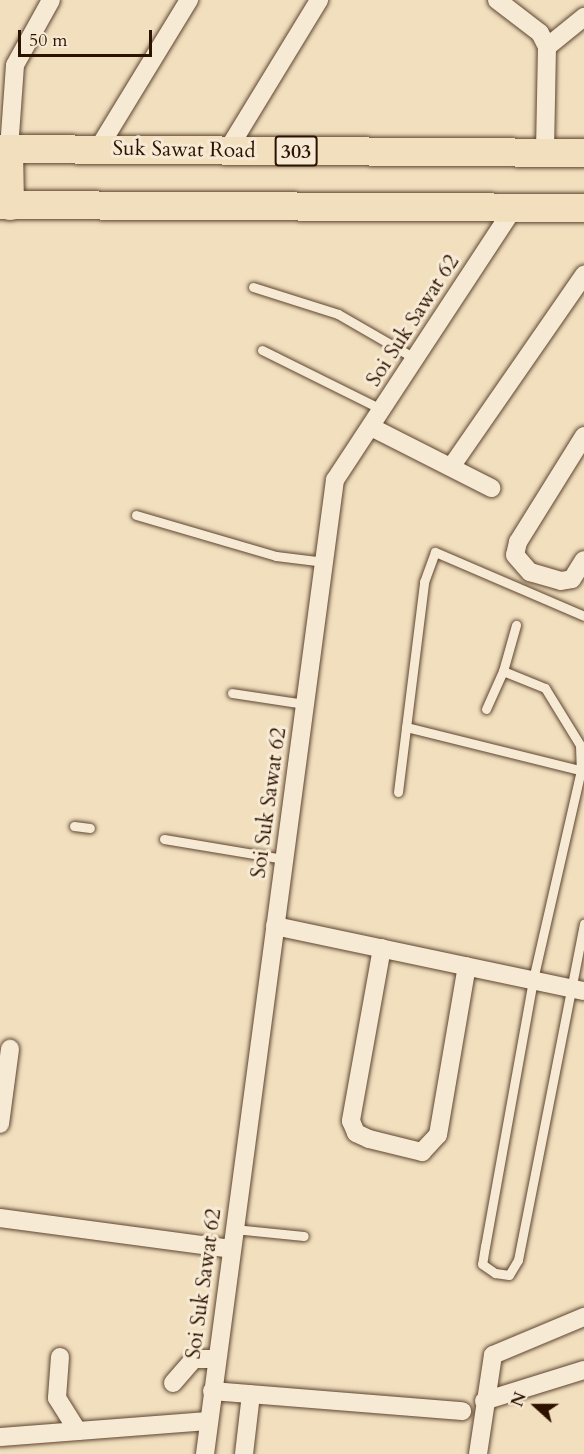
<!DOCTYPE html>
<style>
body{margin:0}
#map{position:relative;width:584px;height:1454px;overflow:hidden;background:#f1dfbe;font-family:Cardo,serif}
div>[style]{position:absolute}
.roads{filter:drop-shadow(0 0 2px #5f4530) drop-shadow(0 0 2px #5f4530)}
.service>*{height:9px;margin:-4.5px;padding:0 4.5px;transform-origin:4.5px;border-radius:4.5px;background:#f6ead5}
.minor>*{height:18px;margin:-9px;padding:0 9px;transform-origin:9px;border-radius:9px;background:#f6ead5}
.primary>*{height:28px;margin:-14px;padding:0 14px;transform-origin:14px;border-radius:14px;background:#f1dfbe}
span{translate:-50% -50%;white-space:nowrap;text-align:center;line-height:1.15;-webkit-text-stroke:6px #f6ead5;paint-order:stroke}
.shield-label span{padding:2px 4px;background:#f6ead5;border:2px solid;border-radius:4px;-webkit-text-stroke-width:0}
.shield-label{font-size:20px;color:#2e1200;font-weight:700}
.street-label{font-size:21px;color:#2e1200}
.north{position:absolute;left:506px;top:1376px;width:60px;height:60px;-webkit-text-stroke:4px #f6ead5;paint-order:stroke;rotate:291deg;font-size:16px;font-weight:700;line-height:24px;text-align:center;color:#2e1200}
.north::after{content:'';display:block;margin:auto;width:21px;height:27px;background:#2e1200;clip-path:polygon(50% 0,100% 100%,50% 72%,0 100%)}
.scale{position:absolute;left:18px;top:30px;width:134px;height:27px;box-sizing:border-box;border:3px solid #2e1200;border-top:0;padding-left:8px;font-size:18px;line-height:21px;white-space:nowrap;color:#2e1200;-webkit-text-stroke:4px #f6ead5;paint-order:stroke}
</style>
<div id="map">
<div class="roads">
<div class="service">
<div style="left:253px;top:287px;width:89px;rotate:17.6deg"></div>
<div style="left:338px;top:314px;width:90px;rotate:30deg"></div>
<div style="left:262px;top:350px;width:135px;rotate:26.4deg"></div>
<div style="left:136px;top:515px;width:146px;rotate:16.3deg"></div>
<div style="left:276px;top:556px;width:49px;rotate:7deg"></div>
<div style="left:503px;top:671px;width:48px;rotate:-74.2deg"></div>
<div style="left:232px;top:693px;width:74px;rotate:8.6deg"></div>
<div style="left:486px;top:709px;width:42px;rotate:-65.9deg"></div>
<div style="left:503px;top:671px;width:45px;rotate:22deg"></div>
<div style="left:545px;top:688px;width:67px;rotate:58.4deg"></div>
<div style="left:580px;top:745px;width:25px;rotate:88deg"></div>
<div style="left:581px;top:770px;width:215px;rotate:102.9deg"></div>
<div style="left:533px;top:980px;width:270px;rotate:100.2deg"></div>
<div style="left:485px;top:1246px;width:18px;rotate:99deg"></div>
<div style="left:482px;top:1264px;width:16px;rotate:35deg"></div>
<div style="left:495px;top:1273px;width:14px;rotate:8deg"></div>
<div style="left:509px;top:1275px;width:17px;rotate:-59deg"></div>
<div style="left:518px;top:1260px;width:343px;rotate:-78.9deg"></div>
<div style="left:406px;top:727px;width:183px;rotate:13.9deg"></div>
<div style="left:398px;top:792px;width:212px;rotate:-82.9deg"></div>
<div style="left:424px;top:582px;width:32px;rotate:-70deg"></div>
<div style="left:435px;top:552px;width:162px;rotate:23.2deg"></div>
<div style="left:74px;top:826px;width:16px;rotate:7deg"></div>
<div style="left:164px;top:839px;width:122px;rotate:9.5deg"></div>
<div style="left:234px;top:1229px;width:70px;rotate:5.7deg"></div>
</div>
<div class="minor">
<div style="left:497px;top:0;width:54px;rotate:37.5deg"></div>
<div style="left:540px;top:33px;width:16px;rotate:63deg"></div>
<div style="left:547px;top:47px;width:106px;rotate:91.1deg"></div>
<div style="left:547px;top:47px;width:48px;rotate:-39deg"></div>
<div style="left:9px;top:149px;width:84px;rotate:-85.9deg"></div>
<div style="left:15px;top:65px;width:74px;rotate:-61deg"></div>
<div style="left:98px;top:149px;width:175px;rotate:-58.6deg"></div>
<div style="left:227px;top:151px;width:177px;rotate:-58.6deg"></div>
<div style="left:371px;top:427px;width:135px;rotate:26.9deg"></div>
<div style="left:584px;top:436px;width:125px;rotate:121.9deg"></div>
<div style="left:518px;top:542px;width:13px;rotate:103deg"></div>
<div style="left:515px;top:555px;width:23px;rotate:49deg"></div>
<div style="left:530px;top:572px;width:32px;rotate:16deg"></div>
<div style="left:561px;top:581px;width:11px;rotate:-10deg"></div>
<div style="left:572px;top:579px;width:22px;rotate:-58deg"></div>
<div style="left:451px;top:467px;width:234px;rotate:-55.3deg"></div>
<div style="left:275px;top:926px;width:316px;rotate:11.9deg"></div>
<div style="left:382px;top:948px;width:176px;rotate:100.2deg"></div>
<div style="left:351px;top:1121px;width:13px;rotate:67deg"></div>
<div style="left:356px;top:1133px;width:14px;rotate:25deg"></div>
<div style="left:369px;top:1139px;width:55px;rotate:13.8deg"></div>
<div style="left:422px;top:1152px;width:23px;rotate:-47deg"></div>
<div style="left:438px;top:1135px;width:171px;rotate:-80.3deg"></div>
<div style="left:0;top:1124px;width:76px;rotate:-82.4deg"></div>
<div style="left:0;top:1218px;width:233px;rotate:7.6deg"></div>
<div style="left:60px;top:1357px;width:41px;rotate:94.2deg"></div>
<div style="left:57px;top:1398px;width:39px;rotate:58deg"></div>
<div style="left:173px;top:1383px;width:32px;rotate:-49deg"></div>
<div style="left:194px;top:1359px;width:22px"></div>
<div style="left:212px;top:1391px;width:251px;rotate:4.6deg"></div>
<div style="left:484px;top:1401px;width:105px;rotate:-17.2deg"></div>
<div style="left:0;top:1437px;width:209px;rotate:-4.4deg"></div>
<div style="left:205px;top:1454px;width:983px;rotate:-82.4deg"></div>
<div style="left:335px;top:480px;width:326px;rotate:-56.7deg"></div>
<div style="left:244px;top:1454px;width:60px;rotate:-83.3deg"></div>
<div style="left:478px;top:1454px;width:100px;rotate:-81.4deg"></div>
<div style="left:493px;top:1355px;width:99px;rotate:-22.7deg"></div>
</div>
<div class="primary">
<div style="left:0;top:149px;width:584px;rotate:0.39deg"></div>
<div style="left:9px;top:149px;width:57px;rotate:89deg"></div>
<div style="left:0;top:205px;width:584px;rotate:0.29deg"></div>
</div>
</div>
<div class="shield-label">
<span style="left:296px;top:151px">303</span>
</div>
<div class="street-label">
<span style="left:184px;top:150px;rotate:1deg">Suk Sawat Road</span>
<span style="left:413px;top:321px;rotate:-57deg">Soi Suk Sawat 62</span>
<span style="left:269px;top:803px;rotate:-82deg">Soi Suk Sawat 62</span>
<span style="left:204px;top:1284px;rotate:-82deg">Soi Suk Sawat 62</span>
</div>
<div class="north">N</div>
<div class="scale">50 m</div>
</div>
